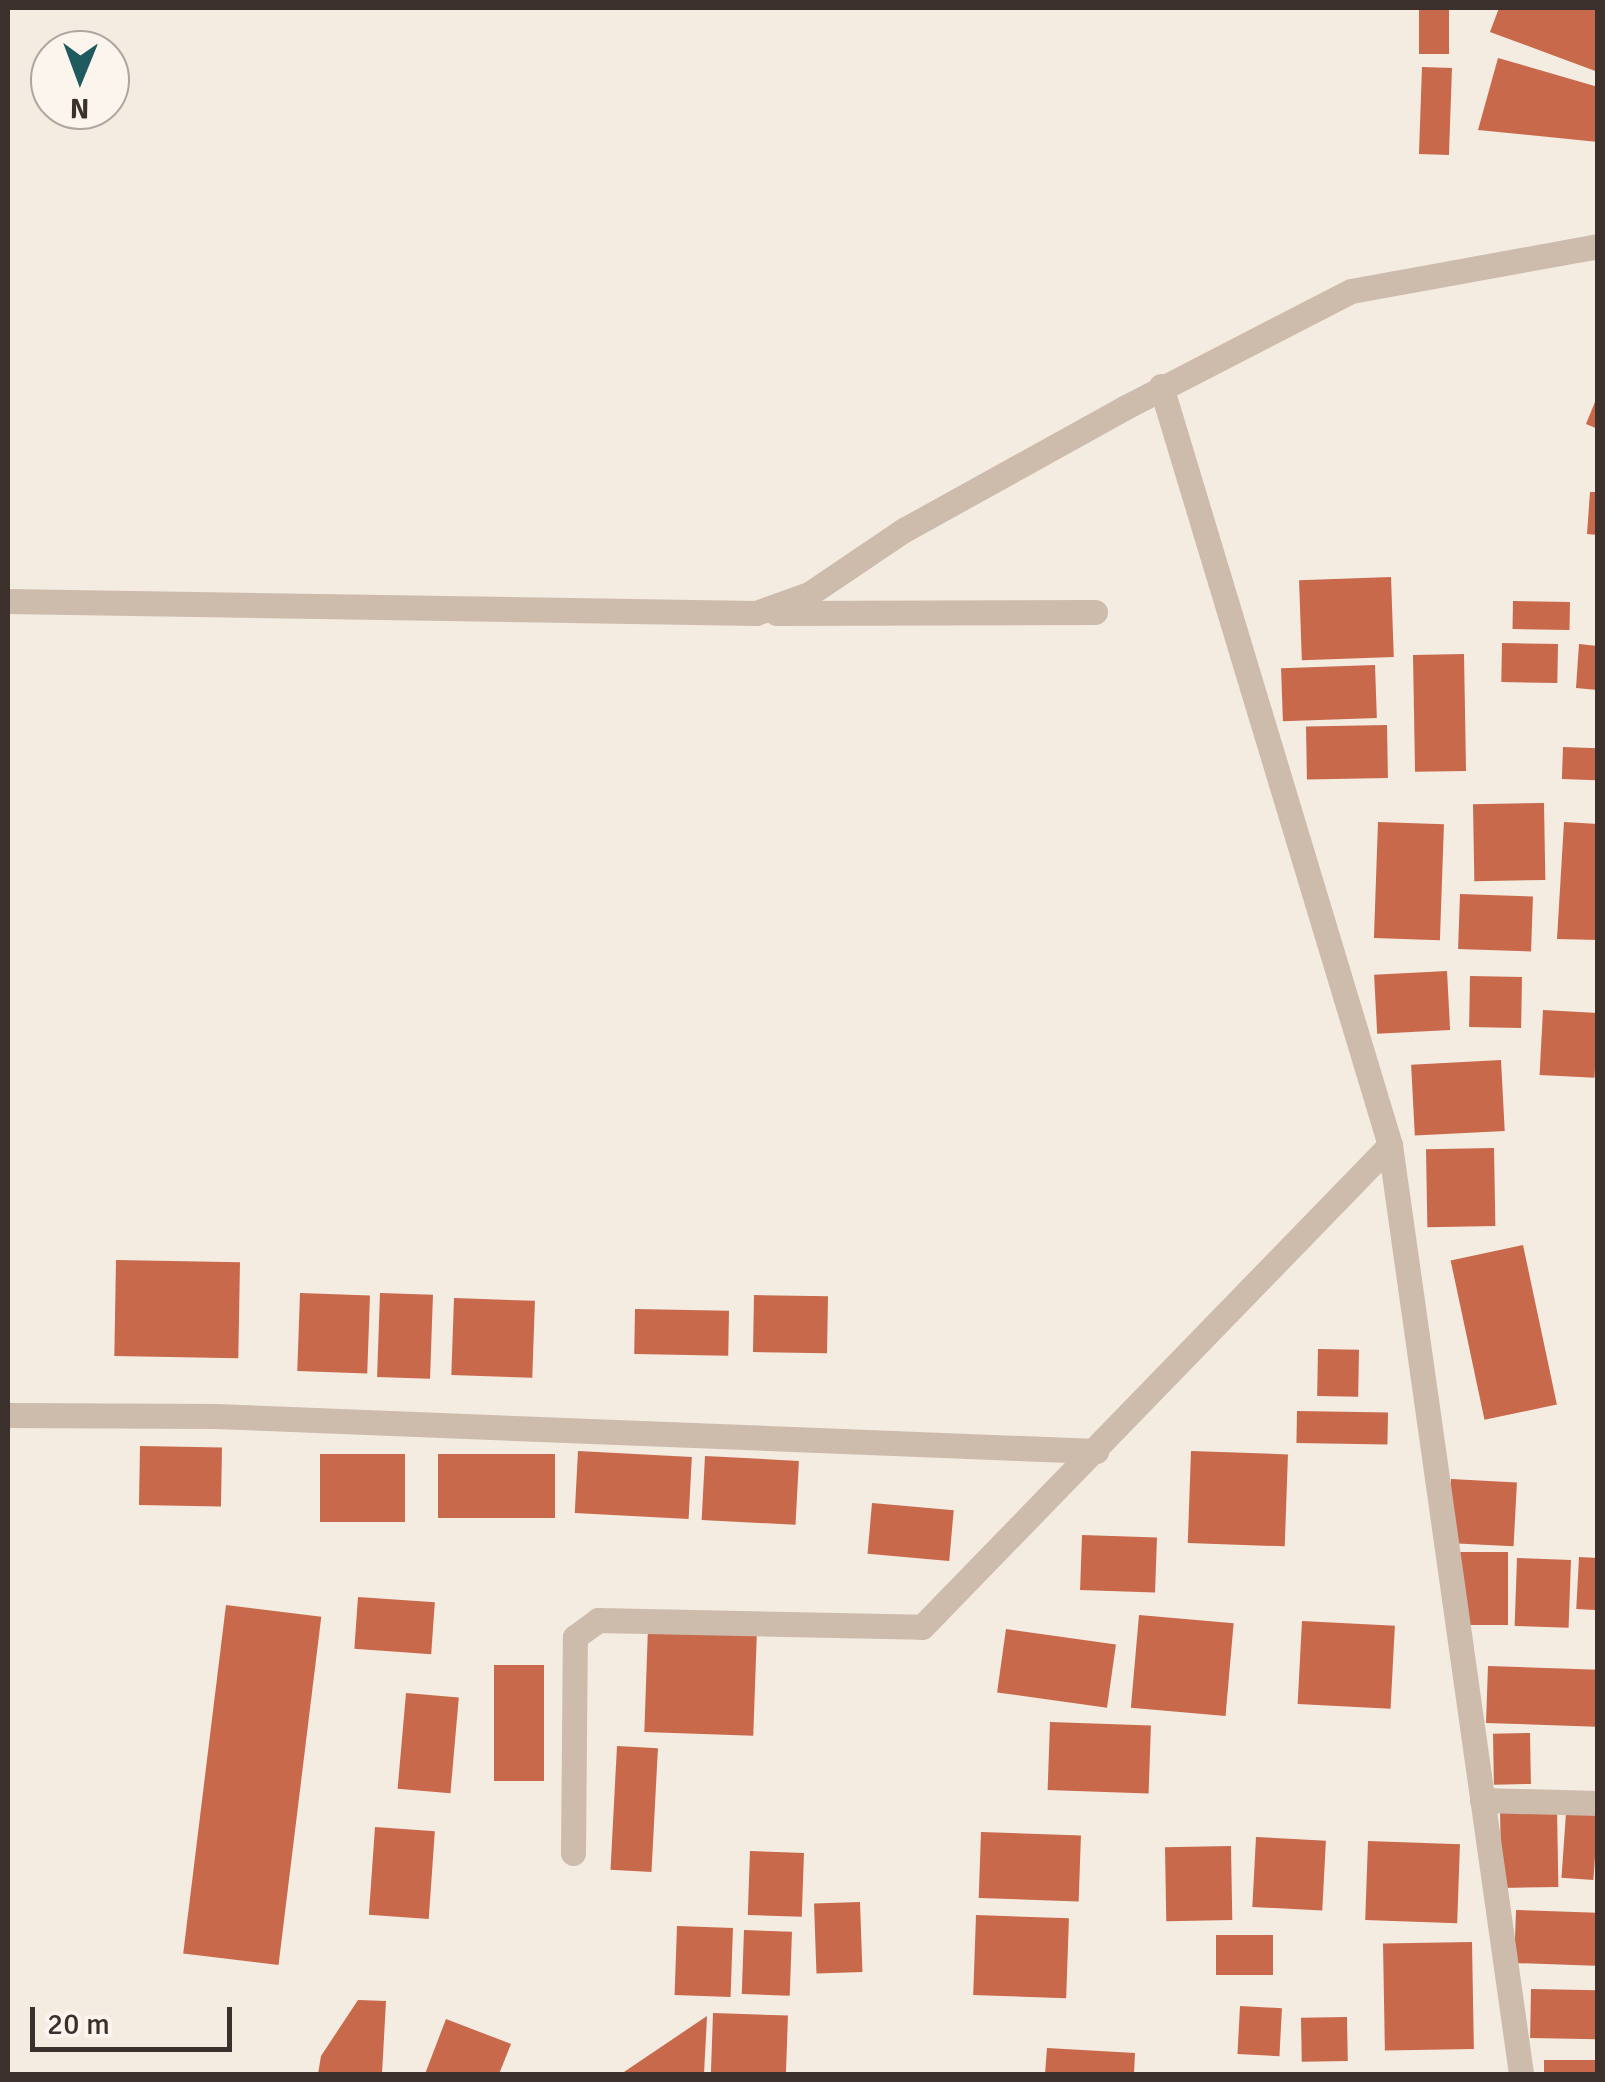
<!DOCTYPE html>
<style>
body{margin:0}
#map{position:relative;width:1605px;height:2082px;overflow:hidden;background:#f4ebe1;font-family:Signika,sans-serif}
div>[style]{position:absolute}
.building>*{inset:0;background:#c8694b;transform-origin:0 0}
.lane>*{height:25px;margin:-12.5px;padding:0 12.5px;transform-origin:12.5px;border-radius:12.5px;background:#cdbbac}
.street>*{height:25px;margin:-12.5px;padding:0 12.5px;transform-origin:12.5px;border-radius:12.5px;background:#cdbbac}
span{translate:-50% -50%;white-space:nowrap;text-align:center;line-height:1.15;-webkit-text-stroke:9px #fbf5ee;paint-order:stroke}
.frame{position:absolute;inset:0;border:10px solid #3b302b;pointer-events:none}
.north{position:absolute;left:30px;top:30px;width:100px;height:100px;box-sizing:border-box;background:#fbf5ee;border:2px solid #aea6a0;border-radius:50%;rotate:181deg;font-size:28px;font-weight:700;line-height:40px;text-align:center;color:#3b302b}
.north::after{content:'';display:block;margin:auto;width:35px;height:45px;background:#1f5a5e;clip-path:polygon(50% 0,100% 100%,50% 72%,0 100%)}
.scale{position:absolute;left:30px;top:2007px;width:202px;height:45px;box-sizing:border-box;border:5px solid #3b302b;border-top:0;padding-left:12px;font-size:30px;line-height:35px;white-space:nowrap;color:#3b302b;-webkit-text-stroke:8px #fbf5ee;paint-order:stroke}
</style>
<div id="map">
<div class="building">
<div style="left:1419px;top:8px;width:30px;height:46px"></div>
<div style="clip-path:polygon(1499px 8px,1598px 8px,1598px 72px,1490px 32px)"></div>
<div style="clip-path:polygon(1498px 58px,1598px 87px,1598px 142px,1478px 130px)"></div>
<div style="left:1422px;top:67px;width:30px;height:87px;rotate:2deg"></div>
<div style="clip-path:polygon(1597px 397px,1598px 397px,1598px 429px,1586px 424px)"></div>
<div style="clip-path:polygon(1590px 492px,1598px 492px,1598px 535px,1587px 534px)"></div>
<div style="left:1391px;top:577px;width:80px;height:92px;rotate:88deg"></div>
<div style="left:1513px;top:601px;width:57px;height:28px;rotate:1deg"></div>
<div style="left:1502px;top:643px;width:56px;height:39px;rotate:1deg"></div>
<div style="clip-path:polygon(1579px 644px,1598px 646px,1598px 690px,1576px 688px)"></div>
<div style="left:1464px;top:654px;width:117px;height:51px;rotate:89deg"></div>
<div style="left:1375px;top:665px;width:53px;height:94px;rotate:88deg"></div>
<div style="left:1387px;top:725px;width:53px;height:81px;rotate:89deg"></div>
<div style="left:1563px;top:747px;width:35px;height:32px;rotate:2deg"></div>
<div style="left:1544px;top:803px;width:77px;height:71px;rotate:89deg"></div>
<div style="left:1378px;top:822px;width:66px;height:116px;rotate:2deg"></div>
<div style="clip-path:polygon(1564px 822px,1598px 824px,1598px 940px,1557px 939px)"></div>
<div style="left:1460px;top:894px;width:73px;height:55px;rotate:2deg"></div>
<div style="left:1447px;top:971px;width:59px;height:73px;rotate:87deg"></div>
<div style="left:1470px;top:976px;width:52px;height:51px;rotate:1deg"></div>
<div style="left:1543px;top:1010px;width:55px;height:65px;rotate:3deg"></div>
<div style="left:1501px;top:1060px;width:71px;height:90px;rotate:87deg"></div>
<div style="left:1494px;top:1148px;width:78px;height:68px;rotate:89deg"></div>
<div style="left:1523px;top:1245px;width:163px;height:74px;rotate:78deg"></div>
<div style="left:116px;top:1260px;width:124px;height:96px;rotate:1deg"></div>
<div style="left:300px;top:1293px;width:70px;height:78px;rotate:2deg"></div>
<div style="left:380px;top:1293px;width:53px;height:84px;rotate:2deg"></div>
<div style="left:754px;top:1295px;width:74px;height:57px;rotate:1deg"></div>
<div style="left:454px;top:1298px;width:81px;height:77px;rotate:2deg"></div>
<div style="left:635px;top:1309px;width:94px;height:45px;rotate:1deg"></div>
<div style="left:1318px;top:1349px;width:41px;height:47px;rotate:1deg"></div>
<div style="left:1297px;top:1411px;width:91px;height:32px;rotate:1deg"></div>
<div style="left:140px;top:1446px;width:82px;height:59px;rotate:1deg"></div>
<div style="left:578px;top:1451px;width:114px;height:62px;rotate:3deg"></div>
<div style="left:1191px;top:1451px;width:97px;height:92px;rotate:2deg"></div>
<div style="left:320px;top:1454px;width:85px;height:68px"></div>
<div style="left:438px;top:1454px;width:117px;height:64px"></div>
<div style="left:705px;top:1456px;width:94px;height:64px;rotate:3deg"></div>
<div style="left:1451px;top:1479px;width:66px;height:64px;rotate:3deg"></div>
<div style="left:872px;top:1503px;width:82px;height:51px;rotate:5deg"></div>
<div style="left:1082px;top:1535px;width:75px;height:55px;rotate:2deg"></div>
<div style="left:1508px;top:1552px;width:73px;height:51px;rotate:90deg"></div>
<div style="left:1579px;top:1557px;width:19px;height:52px;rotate:3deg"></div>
<div style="left:1517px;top:1558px;width:54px;height:68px;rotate:2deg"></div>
<div style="left:358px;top:1597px;width:77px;height:52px;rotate:4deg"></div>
<div style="left:226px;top:1605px;width:96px;height:351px;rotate:7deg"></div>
<div style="left:1139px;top:1615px;width:95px;height:93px;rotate:5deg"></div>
<div style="left:1302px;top:1621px;width:93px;height:83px;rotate:3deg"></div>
<div style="left:648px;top:1627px;width:109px;height:105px;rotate:2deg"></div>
<div style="left:1006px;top:1629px;width:111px;height:64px;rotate:8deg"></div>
<div style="left:494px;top:1665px;width:50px;height:116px"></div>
<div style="left:1488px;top:1666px;width:110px;height:57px;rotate:2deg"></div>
<div style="left:406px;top:1693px;width:53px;height:96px;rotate:5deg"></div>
<div style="left:1050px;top:1722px;width:101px;height:68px;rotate:2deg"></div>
<div style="left:1530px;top:1733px;width:51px;height:37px;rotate:89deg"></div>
<div style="left:617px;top:1746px;width:41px;height:124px;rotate:3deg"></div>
<div style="left:1557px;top:1808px;width:79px;height:57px;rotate:89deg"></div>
<div style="left:1566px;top:1813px;width:32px;height:65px;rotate:4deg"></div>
<div style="left:375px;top:1827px;width:60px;height:88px;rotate:4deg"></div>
<div style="left:981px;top:1832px;width:100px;height:66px;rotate:2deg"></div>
<div style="left:1256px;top:1837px;width:70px;height:70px;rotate:3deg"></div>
<div style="left:1368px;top:1841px;width:92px;height:79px;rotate:2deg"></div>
<div style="left:1231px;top:1846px;width:74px;height:66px;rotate:89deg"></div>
<div style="left:750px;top:1851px;width:54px;height:64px;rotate:2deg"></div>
<div style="left:860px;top:1902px;width:70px;height:46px;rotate:88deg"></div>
<div style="left:1516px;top:1910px;width:81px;height:53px;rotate:2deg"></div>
<div style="left:976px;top:1915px;width:93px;height:80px;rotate:2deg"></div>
<div style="left:677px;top:1926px;width:56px;height:69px;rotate:2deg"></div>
<div style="left:744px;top:1930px;width:48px;height:64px;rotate:2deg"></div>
<div style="left:1273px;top:1935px;width:40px;height:57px;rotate:90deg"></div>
<div style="left:1472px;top:1942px;width:107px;height:89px;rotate:89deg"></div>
<div style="left:1531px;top:1989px;width:67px;height:49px;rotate:1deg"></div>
<div style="clip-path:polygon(358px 2000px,386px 2001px,382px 2074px,318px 2074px,321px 2056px)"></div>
<div style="left:1240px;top:2006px;width:42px;height:48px;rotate:3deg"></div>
<div style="left:713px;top:2013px;width:75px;height:61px;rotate:2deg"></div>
<div style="clip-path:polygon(707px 2016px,704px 2074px,621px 2074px)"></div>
<div style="left:1347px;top:2017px;width:44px;height:46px;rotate:89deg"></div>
<div style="clip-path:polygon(446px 2019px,511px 2044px,499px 2074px,425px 2074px)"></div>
<div style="clip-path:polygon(1047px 2048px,1135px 2053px,1134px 2074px,1045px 2074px)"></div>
<div style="left:1598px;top:2060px;width:14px;height:54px;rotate:90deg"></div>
</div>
<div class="lane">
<div style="left:8px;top:601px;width:748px;rotate:0.92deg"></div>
<div style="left:756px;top:613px;width:56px;rotate:-19.7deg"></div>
<div style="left:809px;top:594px;width:115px;rotate:-34deg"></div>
<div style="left:904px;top:530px;width:252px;rotate:-29deg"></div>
<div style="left:776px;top:613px;width:319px;rotate:-0.2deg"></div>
</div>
<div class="street">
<div style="left:1161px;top:386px;width:793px;rotate:73.21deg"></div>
<div style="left:1390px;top:1145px;width:938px;rotate:81.97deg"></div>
<div style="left:1124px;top:408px;width:255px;rotate:-27.3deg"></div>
<div style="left:1351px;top:291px;width:251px;rotate:-10.3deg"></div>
<div style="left:8px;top:1415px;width:207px;rotate:0.3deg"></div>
<div style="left:215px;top:1416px;width:882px;rotate:2.28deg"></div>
<div style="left:1482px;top:1800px;width:116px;rotate:1.5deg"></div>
<div style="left:573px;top:1853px;width:216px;rotate:-89.5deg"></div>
<div style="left:575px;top:1637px;width:29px;rotate:-36deg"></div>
<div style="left:598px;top:1620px;width:324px;rotate:1.2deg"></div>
<div style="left:922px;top:1627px;width:672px;rotate:-45.84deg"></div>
</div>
<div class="frame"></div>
<div class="north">N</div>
<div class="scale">20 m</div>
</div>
